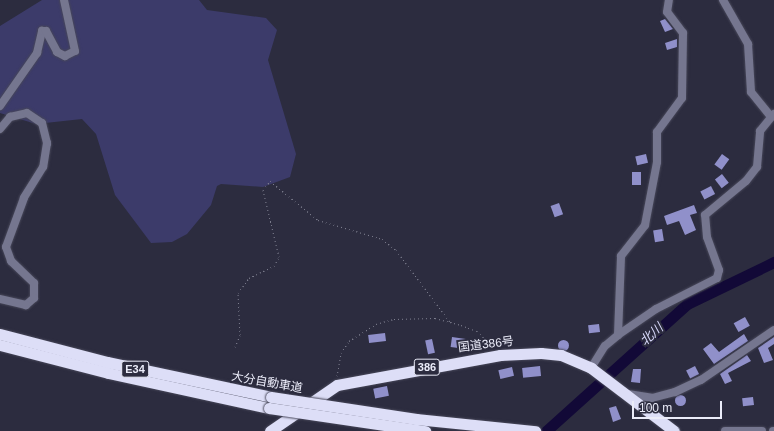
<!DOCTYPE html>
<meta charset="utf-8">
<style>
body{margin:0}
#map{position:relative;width:774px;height:431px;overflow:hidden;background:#2c2c3f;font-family:Helvetica,"Noto Sans JP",sans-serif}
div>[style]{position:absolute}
.green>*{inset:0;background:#3c3b6a}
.river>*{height:11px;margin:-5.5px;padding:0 5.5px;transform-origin:5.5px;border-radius:5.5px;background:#120937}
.building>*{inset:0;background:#9090ca;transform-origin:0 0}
.round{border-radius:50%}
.path>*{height:1px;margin-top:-0.5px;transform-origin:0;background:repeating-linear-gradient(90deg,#7f8090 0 1px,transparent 0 4px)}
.roads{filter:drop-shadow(0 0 1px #474759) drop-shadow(0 0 1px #474759)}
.minor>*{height:8px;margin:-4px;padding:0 4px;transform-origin:4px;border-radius:4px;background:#75768f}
.highway>*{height:11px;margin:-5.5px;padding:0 5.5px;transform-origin:5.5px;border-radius:5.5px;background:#dddef7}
.bridges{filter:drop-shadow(0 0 1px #474759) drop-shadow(0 0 1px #474759)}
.highway-bridge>*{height:11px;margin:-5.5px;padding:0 5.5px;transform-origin:5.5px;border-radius:5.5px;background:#dddef7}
span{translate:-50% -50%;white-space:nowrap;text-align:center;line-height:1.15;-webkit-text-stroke:4px #2c2c3f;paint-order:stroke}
.shield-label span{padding:1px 3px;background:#2c2c3f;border:1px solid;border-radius:3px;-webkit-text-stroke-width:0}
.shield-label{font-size:11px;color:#ebecf9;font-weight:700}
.street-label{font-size:12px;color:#ebecf9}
.water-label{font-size:13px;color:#dcddff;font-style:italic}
.scale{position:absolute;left:632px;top:401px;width:90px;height:18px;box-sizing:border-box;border:2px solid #ebecf9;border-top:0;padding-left:5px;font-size:12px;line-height:14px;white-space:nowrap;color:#ebecf9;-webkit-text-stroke:3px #2c2c3f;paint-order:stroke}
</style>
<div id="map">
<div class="green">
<div style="clip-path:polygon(42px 0,199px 0,207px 10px,266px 18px,277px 30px,268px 60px,296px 154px,290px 177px,263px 187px,221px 184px,217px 186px,211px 205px,187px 234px,172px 242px,151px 243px,115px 195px,96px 134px,82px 119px,36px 124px,0 113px,0 26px)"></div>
</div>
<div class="river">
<div style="left:546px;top:431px;width:190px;rotate:-42deg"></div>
<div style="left:687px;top:304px;width:97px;rotate:-25.8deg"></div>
</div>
<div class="building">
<div style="clip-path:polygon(665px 19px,673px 29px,665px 32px,660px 21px)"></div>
<div style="clip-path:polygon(677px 39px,677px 47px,667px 50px,665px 43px)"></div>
<div style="left:646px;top:154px;width:9px;height:11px;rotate:77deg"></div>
<div style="left:722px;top:154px;width:9px;height:13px;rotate:36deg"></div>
<div style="left:632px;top:172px;width:9px;height:13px"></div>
<div style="left:722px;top:174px;width:11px;height:9px;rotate:52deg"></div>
<div style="left:711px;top:186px;width:9px;height:12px;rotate:63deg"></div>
<div style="left:559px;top:203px;width:12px;height:9px;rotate:70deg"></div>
<div style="clip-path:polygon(694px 205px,697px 213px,690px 215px,696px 230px,685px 235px,679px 221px,667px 225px,664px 216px)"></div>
<div style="left:662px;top:229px;width:12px;height:9px;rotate:81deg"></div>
<div style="left:745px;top:317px;width:10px;height:13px;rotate:61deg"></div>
<div style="left:599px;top:324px;width:8px;height:11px;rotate:83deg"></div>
<div style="left:385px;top:333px;width:8px;height:17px;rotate:83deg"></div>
<div style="clip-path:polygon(744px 334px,748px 341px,714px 364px,703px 349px,711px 343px,719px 352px)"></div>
<div style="left:452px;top:337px;width:14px;height:10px;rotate:8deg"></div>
<div style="clip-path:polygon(774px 337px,774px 344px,768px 348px,773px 360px,764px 363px,758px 348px)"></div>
<div style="left:432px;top:339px;width:14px;height:7px;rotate:78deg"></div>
<div class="round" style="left:557.5px;top:339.5px;width:11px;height:11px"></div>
<div style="clip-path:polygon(747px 355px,751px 361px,728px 373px,732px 381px,725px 384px,720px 374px)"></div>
<div style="left:540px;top:366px;width:10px;height:18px;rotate:84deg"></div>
<div style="left:695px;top:366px;width:9px;height:10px;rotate:63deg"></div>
<div style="left:512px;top:367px;width:9px;height:14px;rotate:77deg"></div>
<div style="clip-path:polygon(633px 369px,641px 369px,640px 383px,631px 382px)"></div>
<div style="left:387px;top:386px;width:10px;height:14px;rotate:79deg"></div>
<div class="round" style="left:674.5px;top:394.5px;width:11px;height:11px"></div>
<div style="left:753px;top:397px;width:8px;height:11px;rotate:83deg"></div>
<div style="clip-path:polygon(616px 406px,621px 419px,613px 422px,609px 408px)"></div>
</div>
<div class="path">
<div style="left:235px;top:347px;width:13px;rotate:-67deg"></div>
<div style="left:240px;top:335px;width:42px;rotate:-92.7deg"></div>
<div style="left:238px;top:293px;width:19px;rotate:-54deg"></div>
<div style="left:249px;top:278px;width:28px;rotate:-26deg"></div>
<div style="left:274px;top:266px;width:10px;rotate:-61deg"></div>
<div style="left:279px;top:257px;width:69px;rotate:-103.4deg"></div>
<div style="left:263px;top:190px;width:11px;rotate:-52deg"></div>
<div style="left:270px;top:181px;width:62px;rotate:39.1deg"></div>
<div style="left:318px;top:220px;width:67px;rotate:16.5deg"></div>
<div style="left:382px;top:239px;width:18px;rotate:38deg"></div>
<div style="left:396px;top:250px;width:90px;rotate:53.1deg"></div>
<div style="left:337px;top:376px;width:23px;rotate:-80deg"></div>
<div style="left:341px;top:353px;width:14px;rotate:-56deg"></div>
<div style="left:349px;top:341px;width:32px;rotate:-32deg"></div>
<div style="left:376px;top:324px;width:19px;rotate:-16deg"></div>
<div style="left:394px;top:319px;width:41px;rotate:-1.4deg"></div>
<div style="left:435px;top:318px;width:27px;rotate:15deg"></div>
<div style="left:461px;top:325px;width:17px;rotate:21deg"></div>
<div style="left:477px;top:331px;width:23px;rotate:45deg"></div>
</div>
<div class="roads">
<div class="minor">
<div style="left:723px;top:0;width:51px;rotate:60.4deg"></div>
<div style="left:748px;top:44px;width:48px;rotate:86.4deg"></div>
<div style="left:751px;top:92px;width:32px;rotate:51deg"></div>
<div style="left:0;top:106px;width:65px;rotate:-55.1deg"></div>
<div style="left:37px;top:53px;width:23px;rotate:-77deg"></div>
<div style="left:42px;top:31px;width:4px"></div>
<div style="left:46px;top:31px;width:24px;rotate:62deg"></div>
<div style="left:57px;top:52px;width:9px;rotate:27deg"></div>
<div style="left:65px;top:56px;width:11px;rotate:-27deg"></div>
<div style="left:75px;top:51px;width:52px;rotate:-102.2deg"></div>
<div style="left:0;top:129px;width:16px;rotate:-50deg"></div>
<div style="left:10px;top:117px;width:17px;rotate:-13deg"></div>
<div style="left:27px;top:113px;width:18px;rotate:34deg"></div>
<div style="left:42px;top:123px;width:21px;rotate:76deg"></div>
<div style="left:47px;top:143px;width:24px;rotate:99deg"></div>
<div style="left:43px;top:167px;width:36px;rotate:122deg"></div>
<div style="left:24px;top:198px;width:52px;rotate:110.2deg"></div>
<div style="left:6px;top:247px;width:15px;rotate:70deg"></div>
<div style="left:11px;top:261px;width:32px;rotate:44deg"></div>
<div style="left:34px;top:283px;width:15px;rotate:90deg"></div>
<div style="left:34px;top:298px;width:11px;rotate:139deg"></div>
<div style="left:26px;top:305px;width:27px;rotate:-167deg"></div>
<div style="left:618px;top:335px;width:79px;rotate:-87.8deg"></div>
<div style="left:621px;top:256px;width:39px;rotate:-52deg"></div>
<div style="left:645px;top:225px;width:64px;rotate:-79.2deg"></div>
<div style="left:657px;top:162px;width:30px;rotate:-90deg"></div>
<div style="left:657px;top:132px;width:42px;rotate:-53.7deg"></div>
<div style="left:682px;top:98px;width:65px;rotate:-89.1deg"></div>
<div style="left:683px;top:33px;width:26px;rotate:-127deg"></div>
<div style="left:667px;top:12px;width:12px;rotate:-81deg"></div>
<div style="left:591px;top:368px;width:26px;rotate:-58deg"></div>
<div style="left:605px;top:346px;width:17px;rotate:-40deg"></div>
<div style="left:618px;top:335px;width:46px;rotate:-34.4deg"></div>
<div style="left:656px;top:309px;width:68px;rotate:-26.9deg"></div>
<div style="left:717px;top:278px;width:8px;rotate:-76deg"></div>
<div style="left:719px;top:270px;width:35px;rotate:-110deg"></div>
<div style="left:707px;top:237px;width:22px;rotate:-95deg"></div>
<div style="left:705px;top:215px;width:53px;rotate:-39.7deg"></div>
<div style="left:746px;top:181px;width:18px;rotate:-52deg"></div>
<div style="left:757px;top:167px;width:36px;rotate:-85deg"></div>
<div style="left:760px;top:131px;width:22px;rotate:-51deg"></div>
<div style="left:628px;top:394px;width:24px;rotate:9deg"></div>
<div style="left:652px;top:398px;width:24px;rotate:-15deg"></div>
<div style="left:675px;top:392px;width:29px;rotate:-25deg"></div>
<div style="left:701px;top:380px;width:88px;rotate:-34.4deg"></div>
<div style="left:725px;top:431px;width:37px"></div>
<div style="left:773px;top:431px;width:1px"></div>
</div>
<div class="highway">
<div style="left:0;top:334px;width:111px;rotate:14.7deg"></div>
<div style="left:107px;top:362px;width:168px;rotate:12deg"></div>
<div style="left:0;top:345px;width:112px;rotate:14.5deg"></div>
<div style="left:108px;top:373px;width:165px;rotate:12.3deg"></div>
<div style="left:270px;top:431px;width:81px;rotate:-34.5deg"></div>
<div style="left:337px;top:385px;width:166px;rotate:-10.4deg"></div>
<div style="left:500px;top:355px;width:41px;rotate:-2.8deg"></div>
<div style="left:541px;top:353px;width:20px;rotate:6deg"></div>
<div style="left:561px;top:355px;width:33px;rotate:23deg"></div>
<div style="left:591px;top:368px;width:104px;rotate:37.2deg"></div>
</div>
</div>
<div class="bridges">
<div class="highway-bridge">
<div style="left:271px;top:397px;width:147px;rotate:8.6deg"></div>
<div style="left:416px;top:419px;width:120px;rotate:5.8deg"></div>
<div style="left:269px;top:408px;width:158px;rotate:8.4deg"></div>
</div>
</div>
<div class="shield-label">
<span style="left:427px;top:367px">386</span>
<span style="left:135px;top:369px">E34</span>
</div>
<div class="street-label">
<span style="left:486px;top:345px;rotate:-7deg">国道386号</span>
<span style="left:267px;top:383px;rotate:10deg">大分自動車道</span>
</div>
<div class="water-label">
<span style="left:652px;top:335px;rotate:-42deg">北川</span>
</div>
<div class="scale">100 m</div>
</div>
